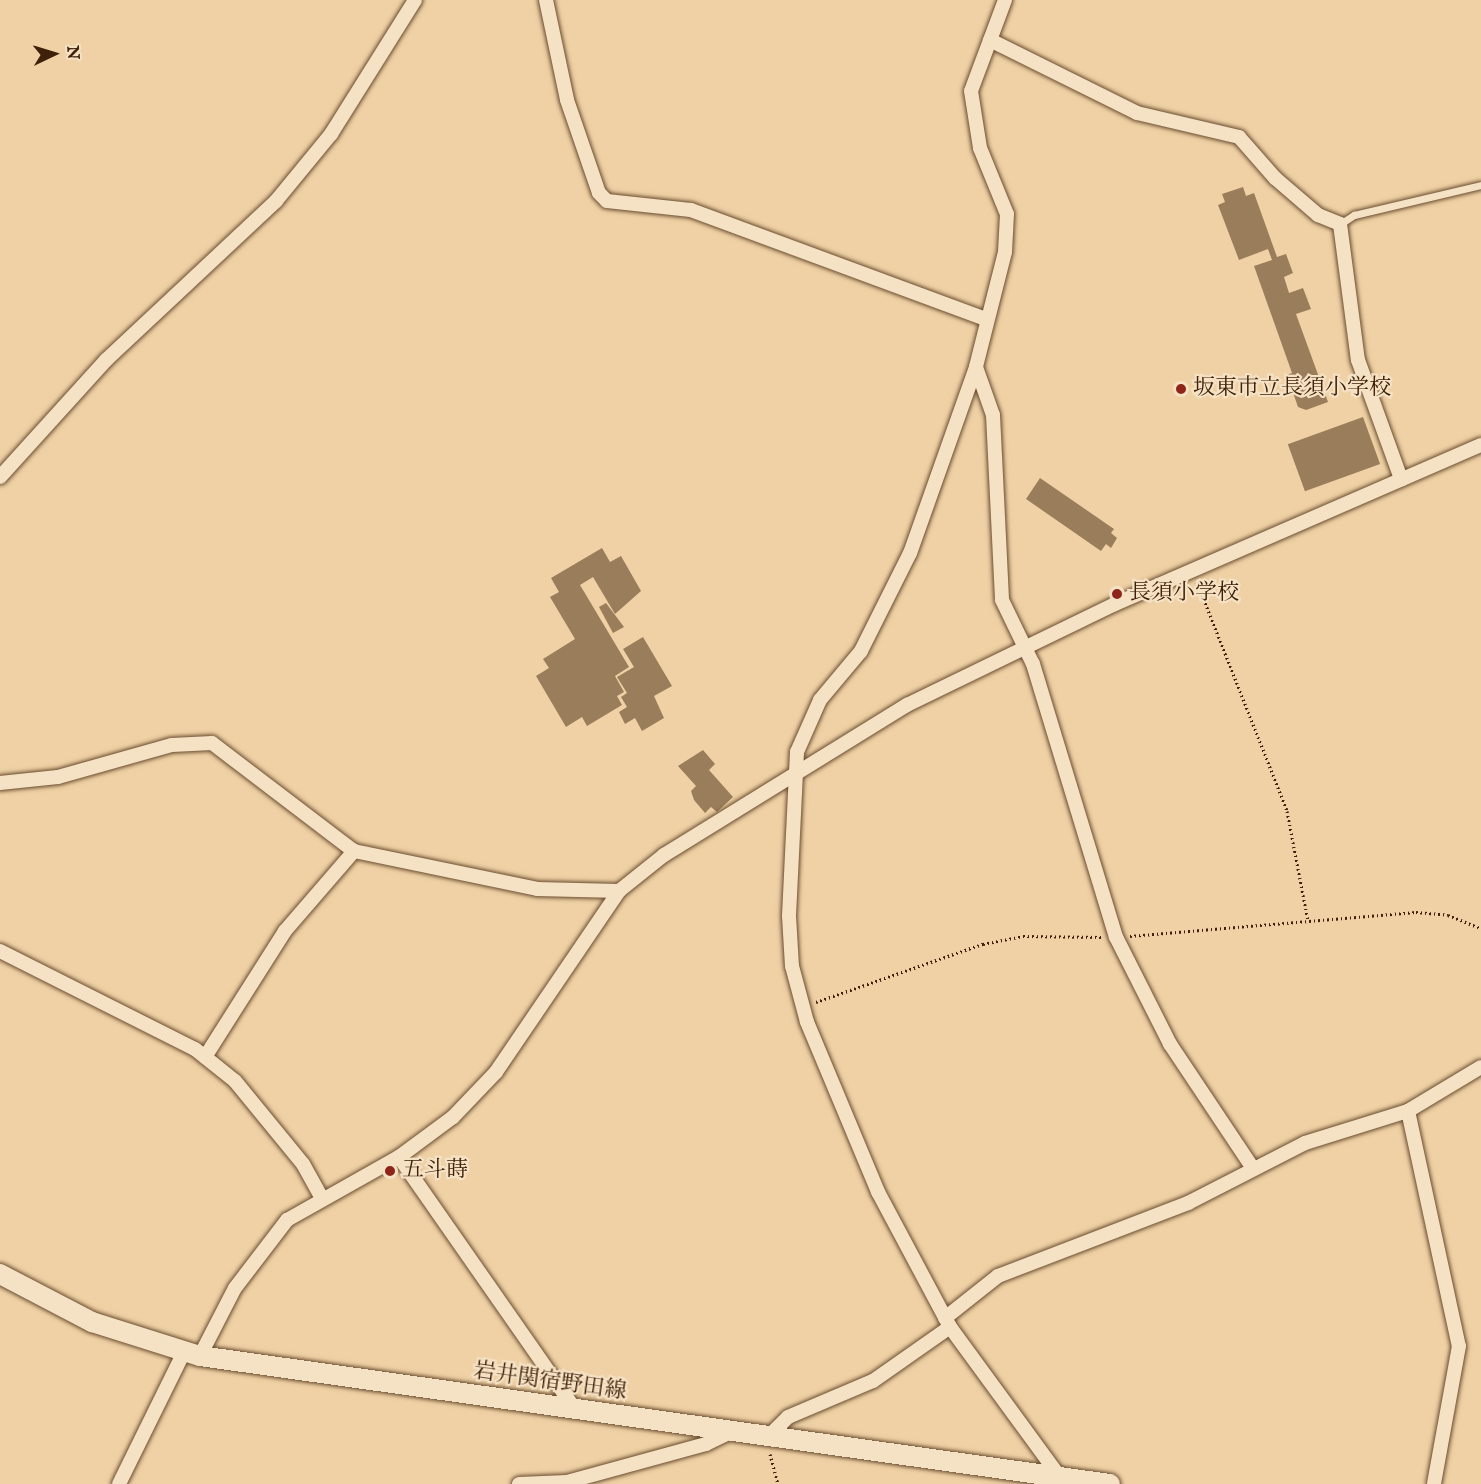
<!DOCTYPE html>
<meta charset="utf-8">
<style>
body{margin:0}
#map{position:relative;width:1481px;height:1484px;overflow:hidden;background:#efd1a5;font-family:"IM FELL English","Noto Serif JP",serif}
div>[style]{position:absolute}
.building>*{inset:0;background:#9a7d5a;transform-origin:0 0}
.path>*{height:3px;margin-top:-1.5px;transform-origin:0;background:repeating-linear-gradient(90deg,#3e2108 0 1.5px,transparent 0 4.5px)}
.roads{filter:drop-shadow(0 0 2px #6a4d2f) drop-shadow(0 0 2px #6a4d2f)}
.lane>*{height:7px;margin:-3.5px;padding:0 3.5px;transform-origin:3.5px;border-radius:3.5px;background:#f5e1c4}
.street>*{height:14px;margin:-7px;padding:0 7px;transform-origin:7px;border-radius:7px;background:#f5e1c4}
.secondary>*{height:20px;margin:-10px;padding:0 10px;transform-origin:10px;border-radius:10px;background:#f5e1c4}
.dots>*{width:16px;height:16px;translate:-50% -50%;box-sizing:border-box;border:3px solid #f5e1c4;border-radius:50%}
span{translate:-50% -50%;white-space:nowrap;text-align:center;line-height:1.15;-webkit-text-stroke:4.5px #f5e1c4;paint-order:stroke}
.poi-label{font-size:22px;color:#3e2108}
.left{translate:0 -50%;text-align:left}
.street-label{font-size:22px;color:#3e2108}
.north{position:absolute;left:24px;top:24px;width:60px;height:60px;-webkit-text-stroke:4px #f5e1c4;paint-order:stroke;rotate:86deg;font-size:16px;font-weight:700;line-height:24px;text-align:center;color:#3e2108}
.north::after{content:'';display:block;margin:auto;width:21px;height:27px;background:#3e2108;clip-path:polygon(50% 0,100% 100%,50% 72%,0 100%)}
</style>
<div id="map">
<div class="building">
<div style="clip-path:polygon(1243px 187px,1246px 196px,1254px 193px,1277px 257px,1286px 254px,1293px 273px,1284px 277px,1289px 293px,1303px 288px,1311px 309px,1296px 314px,1328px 402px,1306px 410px,1298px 407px,1287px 375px,1292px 373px,1254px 266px,1272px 260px,1268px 249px,1239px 260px,1218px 205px,1225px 202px,1222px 194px)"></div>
<div style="left:1363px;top:417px;width:50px;height:80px;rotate:70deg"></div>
<div style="clip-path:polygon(1040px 478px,1114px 529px,1111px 533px,1117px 538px,1111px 548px,1106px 544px,1101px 551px,1026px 499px)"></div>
<div style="clip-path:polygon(602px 548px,610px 562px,621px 556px,641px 591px,615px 614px,593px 577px,580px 585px,629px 667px,615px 676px,624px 692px,617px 696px,622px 705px,587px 726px,582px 717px,566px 727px,536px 676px,549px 668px,543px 659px,575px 639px,550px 597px,559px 592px,551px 578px)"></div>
<div style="clip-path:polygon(606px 603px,624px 627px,613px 633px,599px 607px)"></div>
<div style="clip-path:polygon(643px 637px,672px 686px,654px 696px,664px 718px,642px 731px,635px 718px,625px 724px,619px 712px,627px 707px,621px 697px,627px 693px,617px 677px,634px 667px,623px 649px)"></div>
<div style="clip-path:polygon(703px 750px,715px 764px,709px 770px,733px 797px,717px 812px,711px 807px,705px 813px,694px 800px,691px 791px,696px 786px,678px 766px)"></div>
</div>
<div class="path">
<div style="left:1197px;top:582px;width:246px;rotate:68.5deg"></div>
<div style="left:1287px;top:811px;width:112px;rotate:79.2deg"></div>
<div style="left:1130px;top:936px;width:287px;rotate:-4.8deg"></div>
<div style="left:1416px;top:912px;width:32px;rotate:5deg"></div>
<div style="left:1448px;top:915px;width:35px;rotate:22deg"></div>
<div style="left:816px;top:1002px;width:177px;rotate:-19.2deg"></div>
<div style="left:983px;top:944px;width:41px;rotate:-11.3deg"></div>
<div style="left:1023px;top:936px;width:79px;rotate:0.7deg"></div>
<div style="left:770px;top:1454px;width:31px;rotate:75deg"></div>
</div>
<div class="roads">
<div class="lane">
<div style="left:1340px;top:224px;width:17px;rotate:-33deg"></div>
<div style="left:1354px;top:215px;width:130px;rotate:-13.3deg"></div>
</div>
<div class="street">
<div style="left:546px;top:0;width:102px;rotate:78.1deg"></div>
<div style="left:567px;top:100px;width:98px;rotate:71deg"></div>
<div style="left:599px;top:193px;width:11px;rotate:45deg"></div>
<div style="left:607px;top:201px;width:84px;rotate:6.1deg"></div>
<div style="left:691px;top:210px;width:314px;rotate:20.3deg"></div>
<div style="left:1005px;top:0;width:97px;rotate:110.5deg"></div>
<div style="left:971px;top:91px;width:58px;rotate:81deg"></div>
<div style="left:980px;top:148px;width:71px;rotate:67.8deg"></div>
<div style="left:1007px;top:214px;width:38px;rotate:93deg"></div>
<div style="left:1005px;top:252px;width:119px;rotate:104.2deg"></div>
<div style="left:976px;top:367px;width:197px;rotate:109.5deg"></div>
<div style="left:910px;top:553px;width:110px;rotate:116.6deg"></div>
<div style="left:861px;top:651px;width:64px;rotate:129.9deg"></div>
<div style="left:820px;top:700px;width:57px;rotate:113.9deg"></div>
<div style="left:797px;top:752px;width:164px;rotate:92.8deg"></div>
<div style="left:789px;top:916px;width:50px;rotate:86.6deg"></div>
<div style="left:792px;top:966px;width:58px;rotate:75deg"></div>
<div style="left:807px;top:1022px;width:184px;rotate:67.3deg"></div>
<div style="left:878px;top:1192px;width:153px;rotate:61.9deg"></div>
<div style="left:950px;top:1327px;width:190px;rotate:53.8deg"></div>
<div style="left:990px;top:40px;width:164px;rotate:26.4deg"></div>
<div style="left:1137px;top:113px;width:105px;rotate:13.2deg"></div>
<div style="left:1239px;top:137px;width:55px;rotate:48.7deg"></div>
<div style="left:1275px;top:178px;width:57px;rotate:40.7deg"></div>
<div style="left:1318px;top:215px;width:24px;rotate:22deg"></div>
<div style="left:1340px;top:224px;width:137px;rotate:82.5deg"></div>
<div style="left:1358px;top:360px;width:127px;rotate:70.1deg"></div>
<div style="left:976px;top:367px;width:51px;rotate:70.5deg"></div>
<div style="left:993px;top:415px;width:185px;rotate:87.2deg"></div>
<div style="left:1002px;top:600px;width:71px;rotate:64.2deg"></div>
<div style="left:1033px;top:664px;width:285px;rotate:73.1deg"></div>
<div style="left:1116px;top:937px;width:120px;rotate:63.2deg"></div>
<div style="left:1170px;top:1044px;width:148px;rotate:56.3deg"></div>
<div style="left:0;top:477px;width:158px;rotate:-47.8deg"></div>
<div style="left:106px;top:360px;width:233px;rotate:-43.1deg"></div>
<div style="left:276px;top:201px;width:87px;rotate:-50.6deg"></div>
<div style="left:331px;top:134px;width:158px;rotate:-57.9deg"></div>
<div style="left:0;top:783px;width:58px;rotate:-5.9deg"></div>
<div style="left:58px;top:777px;width:118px;rotate:-15.7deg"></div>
<div style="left:172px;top:745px;width:40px;rotate:-2.9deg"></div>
<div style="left:212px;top:743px;width:178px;rotate:37.3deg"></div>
<div style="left:354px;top:851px;width:187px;rotate:11.7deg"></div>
<div style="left:537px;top:889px;width:82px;rotate:1.4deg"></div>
<div style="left:0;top:951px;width:218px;rotate:26.7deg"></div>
<div style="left:195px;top:1049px;width:51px;rotate:38.7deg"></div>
<div style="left:235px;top:1081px;width:107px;rotate:50.7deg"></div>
<div style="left:303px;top:1164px;width:38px;rotate:61deg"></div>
<div style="left:205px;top:1057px;width:149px;rotate:-57.6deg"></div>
<div style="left:285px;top:931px;width:106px;rotate:-49.2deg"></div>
<div style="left:1408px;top:1111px;width:240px;rotate:77.8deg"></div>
<div style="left:1459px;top:1346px;width:140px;rotate:100.3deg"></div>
<div style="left:399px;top:1157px;width:307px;rotate:55.1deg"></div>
<div style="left:945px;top:1318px;width:68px;rotate:-38.4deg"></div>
<div style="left:998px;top:1276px;width:204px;rotate:-21deg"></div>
<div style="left:1188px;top:1203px;width:131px;rotate:-27.1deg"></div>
<div style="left:1305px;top:1143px;width:108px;rotate:-17.3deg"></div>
<div style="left:1408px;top:1111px;width:85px;rotate:-31.1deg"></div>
<div style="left:200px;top:1356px;width:76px;rotate:-62.8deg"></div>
<div style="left:235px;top:1288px;width:86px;rotate:-52.6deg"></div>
<div style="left:287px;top:1220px;width:129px;rotate:-29.4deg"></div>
<div style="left:399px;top:1157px;width:67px;rotate:-36.5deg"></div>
<div style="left:453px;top:1117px;width:62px;rotate:-46.3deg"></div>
<div style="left:496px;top:1072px;width:219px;rotate:-55.8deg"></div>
<div style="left:619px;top:891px;width:58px;rotate:-38.7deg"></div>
<div style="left:664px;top:855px;width:286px;rotate:-31.7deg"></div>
<div style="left:907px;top:705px;width:231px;rotate:-25.9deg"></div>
<div style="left:1115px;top:604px;width:399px;rotate:-23.5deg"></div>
<div style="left:768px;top:1437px;width:28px;rotate:-45deg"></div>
<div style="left:788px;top:1417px;width:92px;rotate:-23deg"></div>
<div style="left:873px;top:1381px;width:94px;rotate:-35deg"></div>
<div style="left:119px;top:1484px;width:147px;rotate:-63.8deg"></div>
<div style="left:519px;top:1484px;width:48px;rotate:-2.4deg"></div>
<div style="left:567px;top:1482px;width:144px;rotate:-15.3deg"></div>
<div style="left:706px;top:1444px;width:28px;rotate:-26deg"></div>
</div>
<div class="secondary">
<div style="left:0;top:1274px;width:104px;rotate:27.6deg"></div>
<div style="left:92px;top:1322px;width:113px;rotate:17.5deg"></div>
<div style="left:200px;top:1356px;width:919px;rotate:8.01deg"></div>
</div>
</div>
<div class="dots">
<div style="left:1181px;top:389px;background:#8f2418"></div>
<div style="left:1117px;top:594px;background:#8f2418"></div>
<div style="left:390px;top:1171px;background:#8f2418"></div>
</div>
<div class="poi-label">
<span class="left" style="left:1193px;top:389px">坂東市立長須小学校</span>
<span class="left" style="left:1129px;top:594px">長須小学校</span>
<span class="left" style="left:402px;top:1171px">五斗蒔</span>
</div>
<div class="street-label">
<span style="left:550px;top:1382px;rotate:8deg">岩井関宿野田線</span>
</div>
<div class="north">N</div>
</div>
